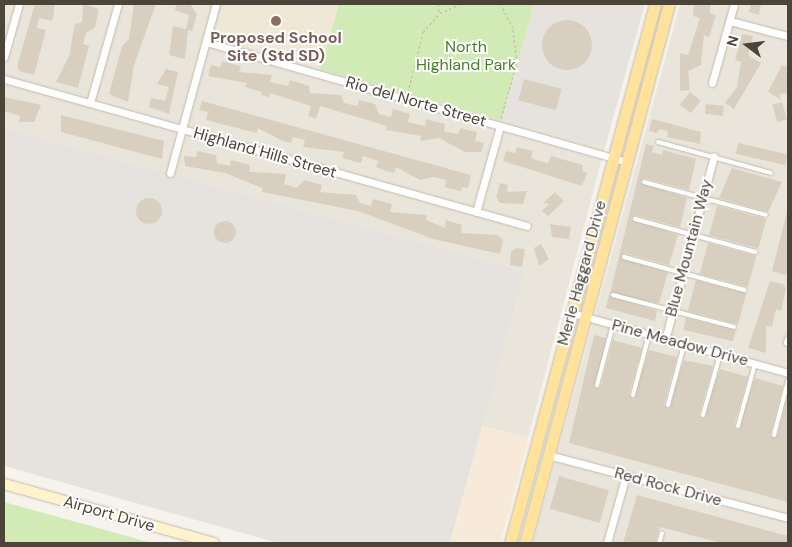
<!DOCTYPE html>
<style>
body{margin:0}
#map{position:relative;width:792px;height:547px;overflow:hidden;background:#f6f3ec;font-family:"DM Sans",sans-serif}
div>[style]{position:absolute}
.residential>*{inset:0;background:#eae5da}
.commercial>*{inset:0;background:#f7ead8;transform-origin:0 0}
.industrial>*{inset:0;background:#e6e2dd}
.education>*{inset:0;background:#efe8d6}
.green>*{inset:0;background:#d2eab5}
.building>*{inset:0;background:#d8cfc1;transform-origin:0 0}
.round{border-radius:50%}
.path>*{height:1px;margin-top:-0.5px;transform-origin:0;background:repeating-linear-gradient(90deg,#c4b79f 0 2.5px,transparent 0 5px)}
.roads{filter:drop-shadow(0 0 1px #c2bbae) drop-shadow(0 0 1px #c2bbae)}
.lane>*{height:4px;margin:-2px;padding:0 2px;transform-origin:2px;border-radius:2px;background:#fff}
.street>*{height:7px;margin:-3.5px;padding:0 3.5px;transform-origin:3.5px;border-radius:3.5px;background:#fff}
.secondary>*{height:10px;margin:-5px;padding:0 5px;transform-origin:5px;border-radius:5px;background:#fff3cd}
.primary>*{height:11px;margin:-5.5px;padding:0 5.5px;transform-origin:5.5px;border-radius:5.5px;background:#ffe39c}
.dots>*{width:14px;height:14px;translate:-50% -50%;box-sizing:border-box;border:2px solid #fff;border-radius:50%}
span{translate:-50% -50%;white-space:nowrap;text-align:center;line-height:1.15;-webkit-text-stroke:4px #fff;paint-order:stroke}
.education-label{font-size:16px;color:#785e54;font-weight:700}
.park-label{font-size:16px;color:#4a7f2a}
.street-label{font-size:16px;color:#4b4439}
.frame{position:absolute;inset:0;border:5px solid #4b4439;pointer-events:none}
.north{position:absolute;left:722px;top:20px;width:50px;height:50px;-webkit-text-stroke:4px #fff;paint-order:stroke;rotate:285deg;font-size:14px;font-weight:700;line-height:20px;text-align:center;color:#4b4439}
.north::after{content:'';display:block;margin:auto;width:18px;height:22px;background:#4b4439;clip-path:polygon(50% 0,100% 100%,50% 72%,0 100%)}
</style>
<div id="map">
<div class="residential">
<div style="clip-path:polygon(4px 4px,223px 4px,215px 38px,605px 147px,528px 438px,482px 426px,525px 271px,4px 128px)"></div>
<div style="clip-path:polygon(680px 4px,788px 4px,788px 543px,533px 543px)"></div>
</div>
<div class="commercial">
<div style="left:482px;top:426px;width:48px;height:121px;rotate:15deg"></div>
</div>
<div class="industrial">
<div style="clip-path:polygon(534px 4px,645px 4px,605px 147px,502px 120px)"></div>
<div style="clip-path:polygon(4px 128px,525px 271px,450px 543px,278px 543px,4px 466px)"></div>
</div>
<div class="education">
<div style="clip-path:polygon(223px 4px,339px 4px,320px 69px,214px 37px)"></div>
</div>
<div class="green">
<div style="clip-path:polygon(339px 4px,534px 4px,502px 120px,320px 69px)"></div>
<div style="clip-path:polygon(4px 502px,152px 543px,4px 543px)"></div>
</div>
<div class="building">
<div style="clip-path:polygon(35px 4px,54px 4px,54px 12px,52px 21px,39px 18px,37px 28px,46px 30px,34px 75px,19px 71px,17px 66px)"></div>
<div style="clip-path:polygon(83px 4px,99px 9px,95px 27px,86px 33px,83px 44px,89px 46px,78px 88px,56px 82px,69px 56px,75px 24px,82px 22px)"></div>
<div style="clip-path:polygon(134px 4px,156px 4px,134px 65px,128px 102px,109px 94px,122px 46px,129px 39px)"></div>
<div style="clip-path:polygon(190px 4px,197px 14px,192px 31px,188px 30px,185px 59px,169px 55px,173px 26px,186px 29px,189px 15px,175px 10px,176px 5px)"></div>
<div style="clip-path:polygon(694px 4px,710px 4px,710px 13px,716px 15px,709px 37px,704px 35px,701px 65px,688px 71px,690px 90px,680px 91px,680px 53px,688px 55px,700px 18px,693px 16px)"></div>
<div style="clip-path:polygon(751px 4px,761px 4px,759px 15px,749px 12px)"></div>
<div class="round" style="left:542px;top:20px;width:50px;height:50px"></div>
<div style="clip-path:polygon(742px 34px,753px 36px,748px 55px,761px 63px,734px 109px,725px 103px,737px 87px,741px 62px,735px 60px)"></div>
<div style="clip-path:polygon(222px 61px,241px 66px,239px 72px,272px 75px,270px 82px,288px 86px,290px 80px,309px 86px,310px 93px,341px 95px,344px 103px,357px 106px,359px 100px,375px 104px,379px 114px,391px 117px,393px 109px,410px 114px,408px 122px,425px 126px,426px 119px,445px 124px,444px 131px,458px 134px,460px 128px,477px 132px,475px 141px,484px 143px,481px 152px,465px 152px,439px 138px,420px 141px,421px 136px,386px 130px,387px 126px,320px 106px,316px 119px,308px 116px,311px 106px,270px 93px,269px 97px,261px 95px,262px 92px,245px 87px,247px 83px,208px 76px,211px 65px,220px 67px)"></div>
<div style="clip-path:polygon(782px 65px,788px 67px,788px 93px,779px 94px,781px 100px,768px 92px)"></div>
<div style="clip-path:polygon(166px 69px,178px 72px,169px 114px,149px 107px,151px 98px,165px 101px,169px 87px,157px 84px)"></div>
<div style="left:524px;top:79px;width:39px;height:22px;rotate:15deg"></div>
<div style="left:690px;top:92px;width:14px;height:16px;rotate:39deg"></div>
<div style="clip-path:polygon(4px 97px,41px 105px,34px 122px,19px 122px,20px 116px,4px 111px)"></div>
<div style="clip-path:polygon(202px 101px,471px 175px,468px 188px,462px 187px,461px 191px,445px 187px,446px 180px,434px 177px,420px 180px,396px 167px,394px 173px,386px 171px,376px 167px,378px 161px,363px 156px,361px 163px,342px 158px,344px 152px,303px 147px,305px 140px,293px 137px,291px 143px,283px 141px,258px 128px,257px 133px,206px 120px,208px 112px,199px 110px)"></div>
<div style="left:782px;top:102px;width:18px;height:10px;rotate:74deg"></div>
<div style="left:706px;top:104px;width:18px;height:10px;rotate:6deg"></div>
<div style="clip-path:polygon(61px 115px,164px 141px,162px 159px,61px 132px)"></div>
<div style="clip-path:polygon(652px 119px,701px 132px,700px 144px,667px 137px,668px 131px,659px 129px,657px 133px,649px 131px)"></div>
<div style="left:738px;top:143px;width:51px;height:11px;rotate:13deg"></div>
<div style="clip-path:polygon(646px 144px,654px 146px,652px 152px,662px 155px,663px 150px,696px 159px,689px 190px,645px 178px,640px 182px,687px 198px,680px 227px,636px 215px,631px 218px,678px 235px,669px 265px,625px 253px,620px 256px,668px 273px,659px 303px,610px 294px)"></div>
<div style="clip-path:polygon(517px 147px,533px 151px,531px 158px,536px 160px,548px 163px,551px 156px,583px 165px,582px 171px,587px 173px,582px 186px,503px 161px,506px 151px,515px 153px)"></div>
<div style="clip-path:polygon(197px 151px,216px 155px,217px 163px,230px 166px,231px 160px,250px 165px,250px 172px,286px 174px,284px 184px,297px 188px,304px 180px,322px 185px,320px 192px,356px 195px,360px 203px,371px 206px,373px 199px,392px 204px,390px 212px,427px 215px,426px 220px,445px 228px,446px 220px,462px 225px,461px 233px,498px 235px,503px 240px,500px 254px,433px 239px,358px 211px,262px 192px,262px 188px,225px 173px,185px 166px,184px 156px,196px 157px)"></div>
<div style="clip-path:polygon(732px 168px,782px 182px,768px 212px,719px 198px)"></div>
<div style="clip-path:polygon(500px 183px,508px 185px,507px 192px,527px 191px,523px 204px,500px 203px,496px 197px)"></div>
<div style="clip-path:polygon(555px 192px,564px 201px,548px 216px,542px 211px,549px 204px,543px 203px)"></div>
<div class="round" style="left:136px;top:198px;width:26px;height:26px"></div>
<div style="left:717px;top:206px;width:51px;height:30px;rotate:15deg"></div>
<div style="clip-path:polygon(787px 212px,788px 271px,785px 275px,772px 271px)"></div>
<div class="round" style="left:214px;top:221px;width:22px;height:22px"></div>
<div style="clip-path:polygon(550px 224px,571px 227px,569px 239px,552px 237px)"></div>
<div style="left:708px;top:243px;width:50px;height:32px;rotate:15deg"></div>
<div style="clip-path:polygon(541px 244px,549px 259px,539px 266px,534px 248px)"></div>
<div style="clip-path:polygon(517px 248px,525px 249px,522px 267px,510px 265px,511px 251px)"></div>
<div style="left:696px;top:280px;width:52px;height:32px;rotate:15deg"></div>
<div style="clip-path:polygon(770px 281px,783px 284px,786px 289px,781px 311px,776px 309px,772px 327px,766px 326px,766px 353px,748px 348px)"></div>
<div style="clip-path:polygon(609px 295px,657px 311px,655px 321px,606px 308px)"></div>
<div style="left:686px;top:318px;width:51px;height:12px;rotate:13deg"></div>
<div style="clip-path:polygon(594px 335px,606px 338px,596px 388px,601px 386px,613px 340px,642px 348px,629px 394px,633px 399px,649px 350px,677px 357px,664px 404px,668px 409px,684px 360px,713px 366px,699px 414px,702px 419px,720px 369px,748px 377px,734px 425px,737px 430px,755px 378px,783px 386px,770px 436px,777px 436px,788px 395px,788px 502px,569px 443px)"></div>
<div style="left:559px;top:476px;width:52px;height:34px;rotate:16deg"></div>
<div style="clip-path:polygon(637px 495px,788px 536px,788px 543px,721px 543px,660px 527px,655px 543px,623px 543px)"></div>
</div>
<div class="path">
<div style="left:438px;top:4px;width:8px;rotate:83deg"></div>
<div style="left:408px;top:92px;width:62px;rotate:-76deg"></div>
<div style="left:423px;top:32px;width:25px;rotate:-48deg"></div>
<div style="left:440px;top:13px;width:22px;rotate:-24deg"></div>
<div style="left:501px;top:118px;width:58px;rotate:-74.1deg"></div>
<div style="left:517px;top:62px;width:34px;rotate:-97deg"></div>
<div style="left:513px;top:28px;width:27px;rotate:-117deg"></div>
</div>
<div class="roads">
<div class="lane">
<div style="left:658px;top:142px;width:117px;rotate:15.3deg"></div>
<div style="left:644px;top:182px;width:126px;rotate:15.1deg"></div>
<div style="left:635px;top:219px;width:125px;rotate:15.3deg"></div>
<div style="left:624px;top:257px;width:125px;rotate:15.3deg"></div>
<div style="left:613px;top:295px;width:125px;rotate:14.8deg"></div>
<div style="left:597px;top:385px;width:62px;rotate:-75.1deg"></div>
<div style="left:633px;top:395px;width:62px;rotate:-75.1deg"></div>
<div style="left:668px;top:405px;width:62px;rotate:-75.1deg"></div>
<div style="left:703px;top:415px;width:62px;rotate:-74.2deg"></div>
<div style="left:738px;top:426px;width:64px;rotate:-74.7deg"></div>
<div style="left:774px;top:435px;width:56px;rotate:-75.5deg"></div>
<div style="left:659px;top:543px;width:10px;rotate:-73deg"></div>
</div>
<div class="street">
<div style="left:730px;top:21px;width:60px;rotate:14.5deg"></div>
<div style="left:206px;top:42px;width:438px;rotate:15.9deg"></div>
<div style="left:4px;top:57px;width:55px;rotate:-74.2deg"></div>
<div style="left:4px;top:79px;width:543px;rotate:15.7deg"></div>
<div style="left:712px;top:83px;width:82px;rotate:-74.4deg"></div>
<div style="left:90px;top:103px;width:103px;rotate:-74.2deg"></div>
<div style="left:170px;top:173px;width:175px;rotate:-74.8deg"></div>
<div style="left:476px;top:212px;width:89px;rotate:-74.4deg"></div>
<div style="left:572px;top:313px;width:224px;rotate:15.5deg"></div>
<div style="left:665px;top:340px;width:190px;rotate:-75.1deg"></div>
<div style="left:787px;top:342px;width:3px;rotate:-72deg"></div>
<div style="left:548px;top:455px;width:248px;rotate:14.7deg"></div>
<div style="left:607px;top:543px;width:71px;rotate:-74.4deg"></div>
</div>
<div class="secondary">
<div style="left:4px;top:484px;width:218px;rotate:15.7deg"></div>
</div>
<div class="primary">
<div style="left:510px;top:543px;width:558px;rotate:-74.94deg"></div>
<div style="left:525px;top:543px;width:558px;rotate:-75.04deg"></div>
</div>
</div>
<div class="dots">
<div style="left:276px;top:21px;background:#8d6e63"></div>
</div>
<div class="education-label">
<span style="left:276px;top:47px">Proposed School<br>Site (Std SD)</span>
</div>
<div class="park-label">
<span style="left:466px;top:56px">North<br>Highland Park</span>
</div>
<div class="street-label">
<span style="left:416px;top:102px;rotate:16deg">Rio del Norte Street</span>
<span style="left:265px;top:153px;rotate:16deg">Highland Hills Street</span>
<span style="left:689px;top:248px;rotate:-75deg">Blue Mountain Way</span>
<span style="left:582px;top:273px;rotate:-75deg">Merle Haggard Drive</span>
<span style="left:680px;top:343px;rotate:15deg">Pine Meadow Drive</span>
<span style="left:668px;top:487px;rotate:15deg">Red Rock Drive</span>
<span style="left:109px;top:514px;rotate:16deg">Airport Drive</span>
</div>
<div class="frame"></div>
<div class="north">N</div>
</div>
